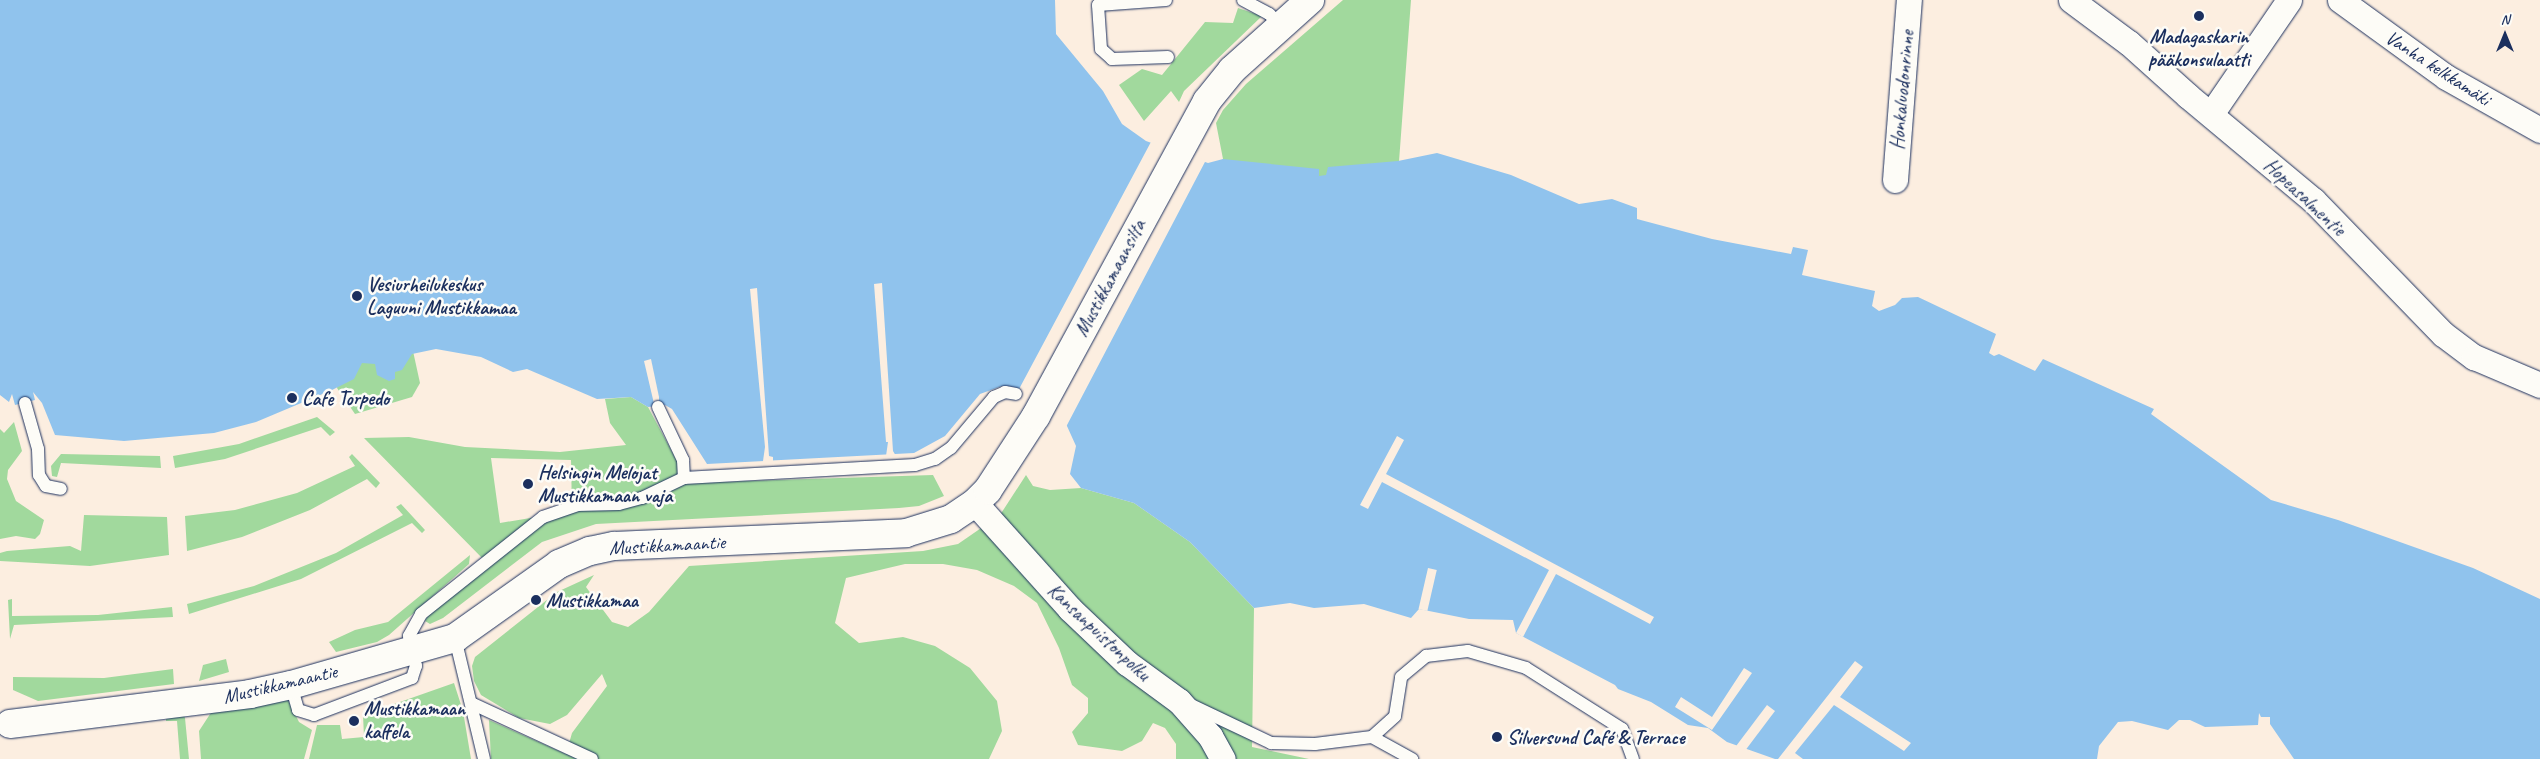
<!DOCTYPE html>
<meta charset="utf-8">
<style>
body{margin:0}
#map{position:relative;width:2540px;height:759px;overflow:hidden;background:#fceee0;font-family:Caveat,sans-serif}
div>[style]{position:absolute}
.green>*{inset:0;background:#a1d99d}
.water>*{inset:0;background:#90c3ed}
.pier>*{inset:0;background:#fceee0;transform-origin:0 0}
.roads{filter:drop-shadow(0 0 1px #1b2f5e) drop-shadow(0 0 1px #1b2f5e)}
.lane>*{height:12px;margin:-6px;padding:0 6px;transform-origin:6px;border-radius:6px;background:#fdfcf7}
.street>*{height:25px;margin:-12.5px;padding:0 12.5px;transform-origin:12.5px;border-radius:12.5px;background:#fdfcf7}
.secondary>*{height:28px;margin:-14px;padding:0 14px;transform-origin:14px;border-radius:14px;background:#fdfcf7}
.dots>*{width:14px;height:14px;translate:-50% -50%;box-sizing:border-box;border:2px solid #fdfcf7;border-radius:50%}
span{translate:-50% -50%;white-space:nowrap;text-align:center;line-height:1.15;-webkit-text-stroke:5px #fdfcf7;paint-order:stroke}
.poi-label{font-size:20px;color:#1b2f5e;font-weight:700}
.left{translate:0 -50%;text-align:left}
.street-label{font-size:20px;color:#1b2f5e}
.north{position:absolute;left:2480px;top:10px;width:50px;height:50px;-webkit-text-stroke:4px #fdfcf7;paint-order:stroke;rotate:0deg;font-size:14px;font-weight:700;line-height:20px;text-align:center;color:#1b2f5e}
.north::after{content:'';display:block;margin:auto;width:18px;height:22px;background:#1b2f5e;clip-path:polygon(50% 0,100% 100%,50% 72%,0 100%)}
</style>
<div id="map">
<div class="green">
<div style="clip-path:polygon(1343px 0,1411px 0,1398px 175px,1342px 187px,1218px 167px,1223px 159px,1216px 123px,1223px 110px,1246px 84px)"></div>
<div style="clip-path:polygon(1238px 8px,1262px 16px,1184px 91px,1179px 102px,1171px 91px,1144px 121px,1119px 85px,1142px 69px,1162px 75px,1205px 22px,1233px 23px)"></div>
<div style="clip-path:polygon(384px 219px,420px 383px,412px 397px,355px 414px,337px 388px)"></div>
<div style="clip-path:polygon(evenodd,631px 397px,648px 407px,677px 461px,682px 483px,933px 475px,944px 496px,919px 506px,899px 508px,596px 524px,542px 542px,443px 618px,430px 624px,425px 621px,427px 617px,486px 562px,364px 438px,409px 437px,465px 447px,560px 452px,626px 445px,610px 423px,605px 399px,631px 397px,491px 458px,571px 460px,572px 511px,500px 523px,491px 458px)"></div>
<div style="clip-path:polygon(317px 417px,335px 432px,330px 436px,321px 427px,225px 459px,175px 468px,173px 456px,239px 444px)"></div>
<div style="clip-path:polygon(14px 422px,22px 451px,8px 470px,7px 479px,16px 501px,44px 520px,40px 534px,35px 539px,16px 536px,0 539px,0 429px,4px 433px)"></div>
<div style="clip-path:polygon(61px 454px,160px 456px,161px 468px,61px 463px,57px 477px,52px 476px,51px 466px)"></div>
<div style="clip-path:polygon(352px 454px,380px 483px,376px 488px,367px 479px,310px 510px,242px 537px,187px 551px,185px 516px,235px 510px,297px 493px,355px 466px,349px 457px)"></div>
<div style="clip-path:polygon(1026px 475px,1033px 486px,1050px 490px,1081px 488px,1134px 503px,1190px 542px,1254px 608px,1252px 747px,1309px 759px,1176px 759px,1176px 744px,1165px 728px,1153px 723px,1142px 741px,1122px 751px,1078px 745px,1072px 732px,1088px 713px,1088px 698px,1072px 685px,1059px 648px,1037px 603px,1014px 586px,977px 570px,943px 564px,905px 564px,846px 578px,835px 623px,859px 643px,903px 637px,935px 646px,970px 668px,997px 701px,1002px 731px,989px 759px,491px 759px,489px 720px,566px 754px,572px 733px,607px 686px,602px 674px,567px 715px,550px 724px,519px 718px,481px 695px,474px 681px,472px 666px,475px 657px,557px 592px,594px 575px,586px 587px,612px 622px,628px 627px,649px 612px,689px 566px,923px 551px,958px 544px,1000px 515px)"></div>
<div style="clip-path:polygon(401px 504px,425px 530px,422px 533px,412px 523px,301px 579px,189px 614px,187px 604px,254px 586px,336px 553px,403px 515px,396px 507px)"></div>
<div style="clip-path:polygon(84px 515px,167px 517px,169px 555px,90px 566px,0 561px,0 553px,7px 551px,70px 546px,81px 551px)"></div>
<div style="clip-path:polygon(470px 555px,469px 564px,389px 635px,377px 642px,336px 652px,329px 642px,355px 630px,388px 622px)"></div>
<div style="clip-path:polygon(12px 599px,12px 616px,98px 615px,172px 607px,173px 617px,14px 625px,10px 639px,8px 600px)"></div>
<div style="clip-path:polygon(226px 659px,229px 672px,199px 681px,203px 665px)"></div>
<div style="clip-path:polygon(173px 669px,174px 684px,38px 701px,13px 690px,13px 677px,104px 678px)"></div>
<div style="clip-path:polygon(454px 683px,463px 711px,471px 759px,309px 759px,317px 725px,340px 725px,342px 739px,364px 737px,363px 715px)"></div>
<div style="clip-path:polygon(286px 696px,299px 722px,312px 730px,304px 759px,201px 759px,199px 731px,214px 708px)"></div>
<div style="clip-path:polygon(183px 712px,185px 718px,189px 759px,180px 759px,177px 721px,166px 721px,166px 715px)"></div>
</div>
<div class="water">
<div style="clip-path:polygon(0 0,1055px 0,1056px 34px,1103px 91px,1122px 124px,1146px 141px,1208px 163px,1223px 159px,1319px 169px,1319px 176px,1326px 175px,1328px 167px,1398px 161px,1437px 153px,1511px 175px,1579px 204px,1612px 199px,1637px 208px,1637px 219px,1712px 239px,1791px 254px,1793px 247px,1808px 250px,1802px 275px,1875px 291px,1872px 306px,1879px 311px,1895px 305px,1902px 298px,1918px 297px,1996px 334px,1989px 353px,1994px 356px,1999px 354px,2035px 371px,2043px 359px,2154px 409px,2151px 414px,2271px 500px,2338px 520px,2473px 568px,2540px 599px,2540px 759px,2294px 759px,2270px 724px,2270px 717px,2261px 717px,2259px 713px,2258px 725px,2205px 727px,2190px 720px,2179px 720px,2168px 730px,2132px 721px,2118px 722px,2099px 746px,2097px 759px,1775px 759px,1727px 742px,1708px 728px,1688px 725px,1651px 702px,1618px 689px,1615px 685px,1516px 633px,1513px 620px,1469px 619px,1419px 609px,1411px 618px,1364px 604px,1314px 608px,1290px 603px,1254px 608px,1190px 542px,1134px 503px,1081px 488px,1070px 474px,1076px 446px,1062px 415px,1013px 387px,1002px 386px,980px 394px,945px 436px,914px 453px,707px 464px,672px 409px,665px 405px,648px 407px,631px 397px,597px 399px,527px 369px,513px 372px,481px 357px,436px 349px,412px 354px,402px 370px,395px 372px,395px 379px,389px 381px,377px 375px,375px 364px,362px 363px,354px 379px,332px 390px,256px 422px,214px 433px,124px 441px,55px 435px,42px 403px,33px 392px,35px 400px,15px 405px,12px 394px,9px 402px,0 395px)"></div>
</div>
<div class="pier">
<div style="clip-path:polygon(1152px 140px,1206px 160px,1066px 427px,1061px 417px,1018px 391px)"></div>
<div style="clip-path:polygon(882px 283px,893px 451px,896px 456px,886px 456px,888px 442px,886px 442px,874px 284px)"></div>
<div style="clip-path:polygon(757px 288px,769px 456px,773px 457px,773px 461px,763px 461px,765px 447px,750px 289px)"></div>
<div style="clip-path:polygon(651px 359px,659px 397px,659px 407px,655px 408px,644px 361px)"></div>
<div style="clip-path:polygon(1397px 436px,1404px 440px,1386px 474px,1654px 617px,1650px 624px,1556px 574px,1523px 637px,1516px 633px,1549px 570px,1382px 482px,1368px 509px,1360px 505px)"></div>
<div style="left:1428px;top:568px;width:9px;height:42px;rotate:13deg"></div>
<div style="clip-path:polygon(1855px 661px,1863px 667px,1840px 697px,1911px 743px,1904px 751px,1834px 705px,1795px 753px,1803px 759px,1778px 759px)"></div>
<div style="clip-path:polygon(1744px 668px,1752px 673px,1712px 730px,1675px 707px,1681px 697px,1712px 717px)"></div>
<div style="left:1767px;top:705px;width:10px;height:51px;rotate:37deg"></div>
</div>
<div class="roads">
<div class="lane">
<div style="left:1166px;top:0;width:68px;rotate:175.8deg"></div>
<div style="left:1098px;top:5px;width:44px;rotate:86.1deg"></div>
<div style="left:1101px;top:49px;width:15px;rotate:42deg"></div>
<div style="left:1112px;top:59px;width:56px;rotate:-2deg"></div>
<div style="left:1243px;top:0;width:30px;rotate:28deg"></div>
<div style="left:1269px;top:14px;width:17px;rotate:40deg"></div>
<div style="left:25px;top:403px;width:48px;rotate:74.2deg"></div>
<div style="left:38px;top:449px;width:26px;rotate:88deg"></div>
<div style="left:39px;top:475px;width:13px;rotate:58deg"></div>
<div style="left:46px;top:486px;width:15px;rotate:11deg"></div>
<div style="left:658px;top:407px;width:59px;rotate:64.7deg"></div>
<div style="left:683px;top:460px;width:18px;rotate:87deg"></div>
<div style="left:455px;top:638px;width:124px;rotate:76.5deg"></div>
<div style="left:291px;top:685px;width:26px;rotate:74deg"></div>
<div style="left:298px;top:710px;width:17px;rotate:17deg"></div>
<div style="left:314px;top:715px;width:105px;rotate:-20.7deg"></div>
<div style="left:412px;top:678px;width:13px;rotate:-72deg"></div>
<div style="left:416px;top:666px;width:31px;rotate:-103deg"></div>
<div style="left:409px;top:636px;width:25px;rotate:-61deg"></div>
<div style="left:421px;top:614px;width:156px;rotate:-38.5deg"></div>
<div style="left:543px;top:517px;width:36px;rotate:-19deg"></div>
<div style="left:577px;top:505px;width:42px;rotate:-1.4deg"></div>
<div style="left:619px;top:504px;width:24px;rotate:-15deg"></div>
<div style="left:642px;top:498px;width:47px;rotate:-25.5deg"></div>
<div style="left:684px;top:478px;width:231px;rotate:-3.2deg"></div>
<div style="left:915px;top:465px;width:21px;rotate:-17deg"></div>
<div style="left:935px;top:459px;width:19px;rotate:-35deg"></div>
<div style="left:951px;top:448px;width:67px;rotate:-49.9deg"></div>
<div style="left:994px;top:397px;width:12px;rotate:-24deg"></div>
<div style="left:1005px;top:392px;width:11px;rotate:10deg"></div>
<div style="left:473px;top:704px;width:131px;rotate:24.8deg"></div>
<div style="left:1191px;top:705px;width:89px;rotate:25.4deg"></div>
<div style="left:1271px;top:743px;width:44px;rotate:1.3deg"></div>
<div style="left:1315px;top:744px;width:57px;rotate:-7deg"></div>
<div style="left:1372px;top:737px;width:46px;rotate:28.8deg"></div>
<div style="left:1372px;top:737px;width:31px;rotate:-42deg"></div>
<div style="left:1395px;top:716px;width:39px;rotate:-81deg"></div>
<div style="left:1401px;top:677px;width:33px;rotate:-40deg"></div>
<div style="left:1426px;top:656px;width:42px;rotate:-6.8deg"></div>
<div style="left:1468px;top:651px;width:60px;rotate:16.3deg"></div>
<div style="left:1526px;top:668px;width:114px;rotate:32.4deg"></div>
<div style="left:1622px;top:729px;width:32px;rotate:70deg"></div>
</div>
<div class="street">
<div style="left:2071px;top:0;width:72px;rotate:36.6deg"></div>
<div style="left:2129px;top:43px;width:79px;rotate:41.9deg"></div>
<div style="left:2188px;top:96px;width:163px;rotate:39.8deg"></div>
<div style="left:2313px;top:200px;width:187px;rotate:45.9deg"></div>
<div style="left:2443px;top:334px;width:39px;rotate:37deg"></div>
<div style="left:2474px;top:357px;width:72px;rotate:23deg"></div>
<div style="left:2340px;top:0;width:131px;rotate:36deg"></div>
<div style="left:2446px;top:77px;width:108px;rotate:29.4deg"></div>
<div style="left:2211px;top:114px;width:138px;rotate:-55.6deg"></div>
<div style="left:1895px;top:180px;width:181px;rotate:-85.6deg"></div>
<div style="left:975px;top:503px;width:142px;rotate:48.1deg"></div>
<div style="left:1070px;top:609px;width:79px;rotate:43.5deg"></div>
<div style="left:1127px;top:663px;width:64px;rotate:36.2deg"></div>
<div style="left:1179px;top:701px;width:47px;rotate:48.5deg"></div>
<div style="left:1210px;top:736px;width:26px;rotate:61deg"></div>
</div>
<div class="secondary">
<div style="left:10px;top:724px;width:242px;rotate:-7.1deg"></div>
<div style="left:250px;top:694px;width:42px;rotate:-12.4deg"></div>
<div style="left:291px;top:685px;width:171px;rotate:-16deg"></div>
<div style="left:455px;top:638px;width:128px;rotate:-35.4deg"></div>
<div style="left:559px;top:564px;width:34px;rotate:-23deg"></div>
<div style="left:590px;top:551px;width:25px;rotate:-12deg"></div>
<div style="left:614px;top:546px;width:292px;rotate:-2.5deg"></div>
<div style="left:906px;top:533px;width:47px;rotate:-17.3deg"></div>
<div style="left:951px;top:519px;width:29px;rotate:-34deg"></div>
<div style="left:975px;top:503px;width:18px;rotate:-45deg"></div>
<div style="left:988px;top:490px;width:88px;rotate:-57deg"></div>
<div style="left:1036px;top:416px;width:358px;rotate:-61.5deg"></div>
<div style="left:1207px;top:101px;width:40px;rotate:-51deg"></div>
<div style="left:1232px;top:70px;width:105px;rotate:-41.9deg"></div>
</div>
</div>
<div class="dots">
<div style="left:2199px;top:16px;background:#1b2f5e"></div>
<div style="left:357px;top:296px;background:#1b2f5e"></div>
<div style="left:292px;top:398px;background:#1b2f5e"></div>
<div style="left:528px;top:484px;background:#1b2f5e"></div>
<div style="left:536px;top:600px;background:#1b2f5e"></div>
<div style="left:354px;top:721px;background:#1b2f5e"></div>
<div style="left:1497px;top:737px;background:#1b2f5e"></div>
</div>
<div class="poi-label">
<span style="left:2199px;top:48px">Madagaskarin<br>pääkonsulaatti</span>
<span class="left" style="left:367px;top:296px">Vesiurheilukeskus<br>Laguuni Mustikkamaa</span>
<span class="left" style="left:302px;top:398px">Cafe Torpedo</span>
<span class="left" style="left:538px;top:484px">Helsingin Melojat<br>Mustikkamaan vaja</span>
<span class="left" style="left:546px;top:600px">Mustikkamaa</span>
<span class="left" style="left:364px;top:720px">Mustikkamaan<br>kaffela</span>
<span class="left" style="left:1507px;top:737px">Silversund Café &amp; Terrace</span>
</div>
<div class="street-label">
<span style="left:2438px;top:68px;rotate:33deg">Vanha kelkkamäki</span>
<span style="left:1902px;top:90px;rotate:-85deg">Honkaluodonrinne</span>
<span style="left:2305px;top:197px;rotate:43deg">Hopeasalmentie</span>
<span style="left:1110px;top:278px;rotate:-62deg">Mustikkamaansilta</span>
<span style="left:667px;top:545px;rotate:-3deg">Mustikkamaantie</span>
<span style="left:1099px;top:632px;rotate:43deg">Kansanpuistonpolku</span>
<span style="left:280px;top:684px;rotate:-13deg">Mustikkamaantie</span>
</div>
<div class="north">N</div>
</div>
